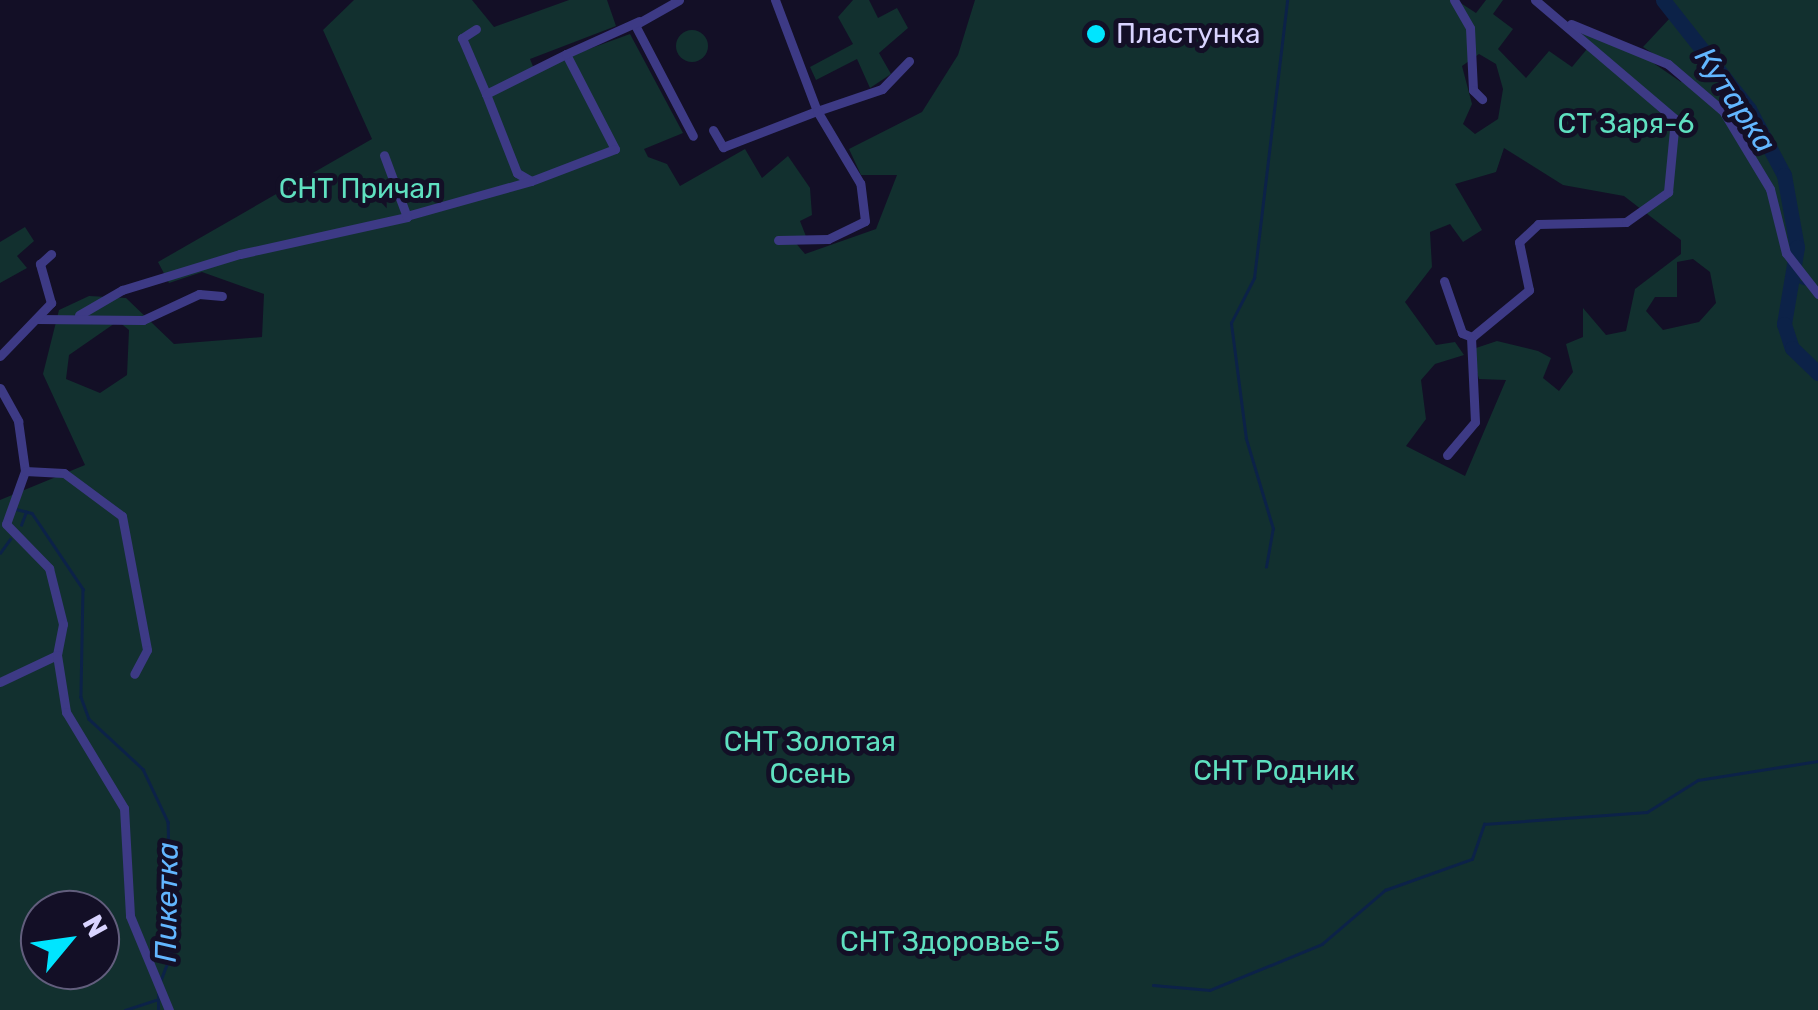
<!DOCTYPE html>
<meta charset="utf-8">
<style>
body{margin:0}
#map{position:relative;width:1818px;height:1010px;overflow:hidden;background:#130f26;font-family:Rubik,sans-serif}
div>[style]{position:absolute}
.green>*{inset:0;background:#12302f}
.round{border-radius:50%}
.stream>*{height:2.5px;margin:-1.25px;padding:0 1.25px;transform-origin:1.25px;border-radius:1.25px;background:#0c2248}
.river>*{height:15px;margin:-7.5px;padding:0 7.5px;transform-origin:7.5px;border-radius:7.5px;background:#0c2248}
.minor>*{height:9px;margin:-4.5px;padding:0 4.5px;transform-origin:4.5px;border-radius:4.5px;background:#3d3a85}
.dots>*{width:28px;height:28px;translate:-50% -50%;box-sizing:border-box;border:5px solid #130f26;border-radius:50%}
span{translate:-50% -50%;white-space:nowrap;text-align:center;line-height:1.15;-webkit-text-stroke:10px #130f26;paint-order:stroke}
.poi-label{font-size:28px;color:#d9d4ff}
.left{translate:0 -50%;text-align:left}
.park-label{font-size:28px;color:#5fe0c0}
.water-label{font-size:30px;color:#62b6ff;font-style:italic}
.north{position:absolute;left:20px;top:890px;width:100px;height:100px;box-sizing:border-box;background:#130f26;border:2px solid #625e7d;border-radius:50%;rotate:61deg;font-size:28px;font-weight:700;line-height:40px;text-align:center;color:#d9d4ff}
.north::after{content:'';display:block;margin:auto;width:35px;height:45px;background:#00e5ff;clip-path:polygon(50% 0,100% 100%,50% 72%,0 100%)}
</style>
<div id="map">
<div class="green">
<div style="clip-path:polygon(evenodd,354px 0,472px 0,494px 27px,569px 0,607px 0,616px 26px,530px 59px,534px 69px,630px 34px,683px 133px,644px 149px,648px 157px,667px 164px,680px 186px,745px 149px,762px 178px,788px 156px,810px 188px,812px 215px,800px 221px,807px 239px,794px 241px,805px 254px,876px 229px,897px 175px,861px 175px,849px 149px,922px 112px,958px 55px,975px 0,1456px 0,1476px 13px,1486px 0,1503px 0,1493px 14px,1513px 29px,1498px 49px,1526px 78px,1549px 51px,1572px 67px,1592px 43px,1576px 29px,1633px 49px,1681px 82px,1686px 75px,1643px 47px,1670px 18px,1657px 0,1818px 0,1818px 1010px,0 1010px,0 500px,85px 465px,43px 374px,59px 310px,89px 296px,126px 298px,174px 344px,262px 337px,264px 294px,202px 272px,169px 283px,158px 262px,372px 139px,323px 30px,354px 0,1479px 54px,1496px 64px,1503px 89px,1498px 119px,1475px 134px,1463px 124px,1472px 104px,1462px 66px,1479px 54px,354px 0,1504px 148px,1563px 185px,1624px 196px,1681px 240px,1681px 254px,1635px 289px,1626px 331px,1606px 335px,1583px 308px,1583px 337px,1566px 344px,1573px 372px,1559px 391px,1543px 378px,1551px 358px,1538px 351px,1497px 341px,1470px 350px,1479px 379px,1506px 380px,1465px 476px,1406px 446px,1426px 419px,1421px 380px,1435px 364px,1464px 355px,1455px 342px,1436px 345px,1405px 302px,1432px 267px,1430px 232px,1450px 224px,1463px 242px,1482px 230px,1455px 184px,1496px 172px,1504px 148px,354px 0,1693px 259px,1710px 272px,1716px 303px,1699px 322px,1663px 330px,1646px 311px,1655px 297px,1677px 297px,1677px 262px,1693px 259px,354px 0,118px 321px,129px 330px,127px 375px,100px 393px,66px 379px,69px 355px,118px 321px,354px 0,40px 910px,100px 910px,100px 970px,40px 970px,40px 910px)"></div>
<div style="clip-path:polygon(853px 0,869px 0,878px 18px,897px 8px,908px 28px,879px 53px,891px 74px,870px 88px,857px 59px,816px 80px,810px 67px,853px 44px,838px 17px)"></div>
<div class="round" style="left:676px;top:30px;width:32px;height:32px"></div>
<div style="clip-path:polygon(25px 227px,34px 241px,17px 256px,27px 268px,0 283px,0 242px)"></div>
</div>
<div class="stream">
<div style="left:1793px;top:279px;width:14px;rotate:21deg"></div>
<div style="left:16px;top:509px;width:16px;rotate:14deg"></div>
<div style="left:32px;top:513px;width:92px;rotate:56.1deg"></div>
<div style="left:83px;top:589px;width:108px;rotate:91.1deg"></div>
<div style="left:81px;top:697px;width:23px;rotate:70deg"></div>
<div style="left:89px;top:719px;width:74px;rotate:42.8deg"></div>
<div style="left:143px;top:769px;width:59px;rotate:64.7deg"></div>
<div style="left:168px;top:822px;width:130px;rotate:88.2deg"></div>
<div style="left:172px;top:952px;width:31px;rotate:111deg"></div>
<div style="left:21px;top:525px;width:14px;rotate:-69deg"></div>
<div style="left:0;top:553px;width:17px;rotate:-54deg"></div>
<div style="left:1266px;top:567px;width:39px;rotate:-80deg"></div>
<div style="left:1273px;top:529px;width:94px;rotate:-106.7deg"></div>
<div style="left:1246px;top:439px;width:117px;rotate:-97.4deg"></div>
<div style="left:1231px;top:323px;width:51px;rotate:-62.9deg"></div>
<div style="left:1254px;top:278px;width:280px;rotate:-83.2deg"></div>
<div style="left:1153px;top:985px;width:57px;rotate:5deg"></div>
<div style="left:1210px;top:990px;width:121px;rotate:-22.3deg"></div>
<div style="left:1322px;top:944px;width:83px;rotate:-40.6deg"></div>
<div style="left:1385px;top:890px;width:92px;rotate:-19.6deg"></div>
<div style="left:1472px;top:859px;width:37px;rotate:-71deg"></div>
<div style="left:1484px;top:824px;width:163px;rotate:-4.2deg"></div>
<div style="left:1647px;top:812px;width:60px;rotate:-32.1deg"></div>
<div style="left:1698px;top:780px;width:121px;rotate:-9deg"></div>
<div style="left:125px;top:1010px;width:32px;rotate:-18deg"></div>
<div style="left:158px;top:1010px;width:16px;rotate:-90deg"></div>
</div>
<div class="river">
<div style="left:1663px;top:0;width:139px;rotate:51.7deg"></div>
<div style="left:1749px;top:109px;width:75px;rotate:62.1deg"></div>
<div style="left:1784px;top:175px;width:73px;rotate:79.8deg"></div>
<div style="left:1797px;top:247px;width:78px;rotate:99.6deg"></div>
<div style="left:1784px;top:324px;width:25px;rotate:72deg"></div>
<div style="left:1792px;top:348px;width:36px;rotate:44deg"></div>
</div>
<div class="minor">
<div style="left:679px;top:0;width:51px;rotate:150.4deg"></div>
<div style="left:635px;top:25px;width:125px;rotate:62.4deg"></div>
<div style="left:1454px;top:0;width:32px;rotate:60deg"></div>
<div style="left:1470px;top:28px;width:62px;rotate:87.2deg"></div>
<div style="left:1473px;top:90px;width:13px;rotate:45deg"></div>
<div style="left:1571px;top:24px;width:105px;rotate:22.4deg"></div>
<div style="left:1668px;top:64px;width:72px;rotate:40.5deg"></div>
<div style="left:1723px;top:111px;width:91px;rotate:58.9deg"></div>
<div style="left:1770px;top:189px;width:66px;rotate:76deg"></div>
<div style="left:1786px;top:253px;width:52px;rotate:52deg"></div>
<div style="left:476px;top:29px;width:17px;rotate:147deg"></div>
<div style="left:462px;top:38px;width:61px;rotate:66.8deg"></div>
<div style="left:566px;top:54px;width:107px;rotate:62.7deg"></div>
<div style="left:615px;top:149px;width:90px;rotate:159.1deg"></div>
<div style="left:531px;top:181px;width:16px;rotate:-150deg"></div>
<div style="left:517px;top:173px;width:85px;rotate:-111.4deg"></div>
<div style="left:486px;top:94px;width:89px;rotate:-26.6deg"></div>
<div style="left:566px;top:54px;width:80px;rotate:-24.3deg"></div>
<div style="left:817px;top:111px;width:69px;rotate:-18.7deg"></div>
<div style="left:882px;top:89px;width:39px;rotate:-46deg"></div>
<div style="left:713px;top:130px;width:20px;rotate:60deg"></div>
<div style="left:723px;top:147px;width:101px;rotate:-21deg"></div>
<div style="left:817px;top:111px;width:119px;rotate:-110.7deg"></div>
<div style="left:410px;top:215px;width:126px;rotate:-15.7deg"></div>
<div style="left:778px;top:240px;width:50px;rotate:-1.1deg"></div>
<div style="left:828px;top:239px;width:41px;rotate:-25.9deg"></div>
<div style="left:865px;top:221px;width:38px;rotate:-97deg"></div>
<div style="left:860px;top:183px;width:84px;rotate:-120.8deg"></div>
<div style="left:1444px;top:281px;width:55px;rotate:70.9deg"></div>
<div style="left:1462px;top:333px;width:11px;rotate:22deg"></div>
<div style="left:1472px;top:337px;width:74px;rotate:-39.5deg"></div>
<div style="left:1529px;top:290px;width:49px;rotate:-101.8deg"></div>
<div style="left:1519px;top:242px;width:26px;rotate:-43deg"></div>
<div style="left:1538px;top:224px;width:88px;rotate:-1.3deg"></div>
<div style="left:1626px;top:222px;width:52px;rotate:-35.5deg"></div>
<div style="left:1668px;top:192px;width:73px;rotate:-84.5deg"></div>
<div style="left:1675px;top:119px;width:184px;rotate:-139.6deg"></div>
<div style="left:79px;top:315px;width:50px;rotate:-30.2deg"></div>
<div style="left:122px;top:290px;width:123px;rotate:-17deg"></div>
<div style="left:240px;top:254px;width:171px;rotate:-12.5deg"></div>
<div style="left:407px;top:217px;width:66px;rotate:-110.4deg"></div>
<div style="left:37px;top:319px;width:106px;rotate:0.5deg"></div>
<div style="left:143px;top:320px;width:62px;rotate:-24.9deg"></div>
<div style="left:199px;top:294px;width:23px;rotate:5deg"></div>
<div style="left:0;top:356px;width:74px;rotate:-46.1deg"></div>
<div style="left:51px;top:303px;width:41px;rotate:-105.8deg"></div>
<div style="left:40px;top:264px;width:15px;rotate:-42deg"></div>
<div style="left:0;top:388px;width:38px;rotate:61deg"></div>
<div style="left:18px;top:421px;width:50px;rotate:82deg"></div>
<div style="left:25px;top:471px;width:56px;rotate:109.7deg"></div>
<div style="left:6px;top:524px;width:62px;rotate:45.7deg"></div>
<div style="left:49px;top:568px;width:58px;rotate:76deg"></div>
<div style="left:63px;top:624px;width:32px;rotate:101deg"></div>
<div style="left:57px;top:655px;width:63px;rotate:154.7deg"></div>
<div style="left:1447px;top:455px;width:43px;rotate:-49.7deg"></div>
<div style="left:1475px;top:422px;width:84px;rotate:-92.7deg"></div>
<div style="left:25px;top:471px;width:39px;rotate:3deg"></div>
<div style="left:64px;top:473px;width:72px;rotate:36.6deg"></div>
<div style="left:122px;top:516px;width:136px;rotate:79.4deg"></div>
<div style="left:147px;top:650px;width:27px;rotate:118deg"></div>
<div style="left:57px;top:655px;width:58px;rotate:81deg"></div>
<div style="left:66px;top:712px;width:112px;rotate:58.9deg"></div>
<div style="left:124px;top:808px;width:108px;rotate:86.8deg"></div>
<div style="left:130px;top:916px;width:102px;rotate:67.5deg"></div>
</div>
<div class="dots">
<div style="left:1096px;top:34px;background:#00e5ff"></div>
</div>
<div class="poi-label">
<span class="left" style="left:1116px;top:34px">Пластунка</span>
</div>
<div class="park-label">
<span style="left:1626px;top:124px">СТ Заря-6</span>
<span style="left:360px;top:189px">СНТ Причал</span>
<span style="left:810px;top:758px">СНТ Золотая<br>Осень</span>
<span style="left:1274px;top:771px">СНТ Родник</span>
<span style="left:950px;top:942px">СНТ Здоровье-5</span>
</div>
<div class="water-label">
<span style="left:1735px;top:100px;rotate:56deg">Кутарка</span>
<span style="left:167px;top:902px;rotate:-89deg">Пикетка</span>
</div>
<div class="north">N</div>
</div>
